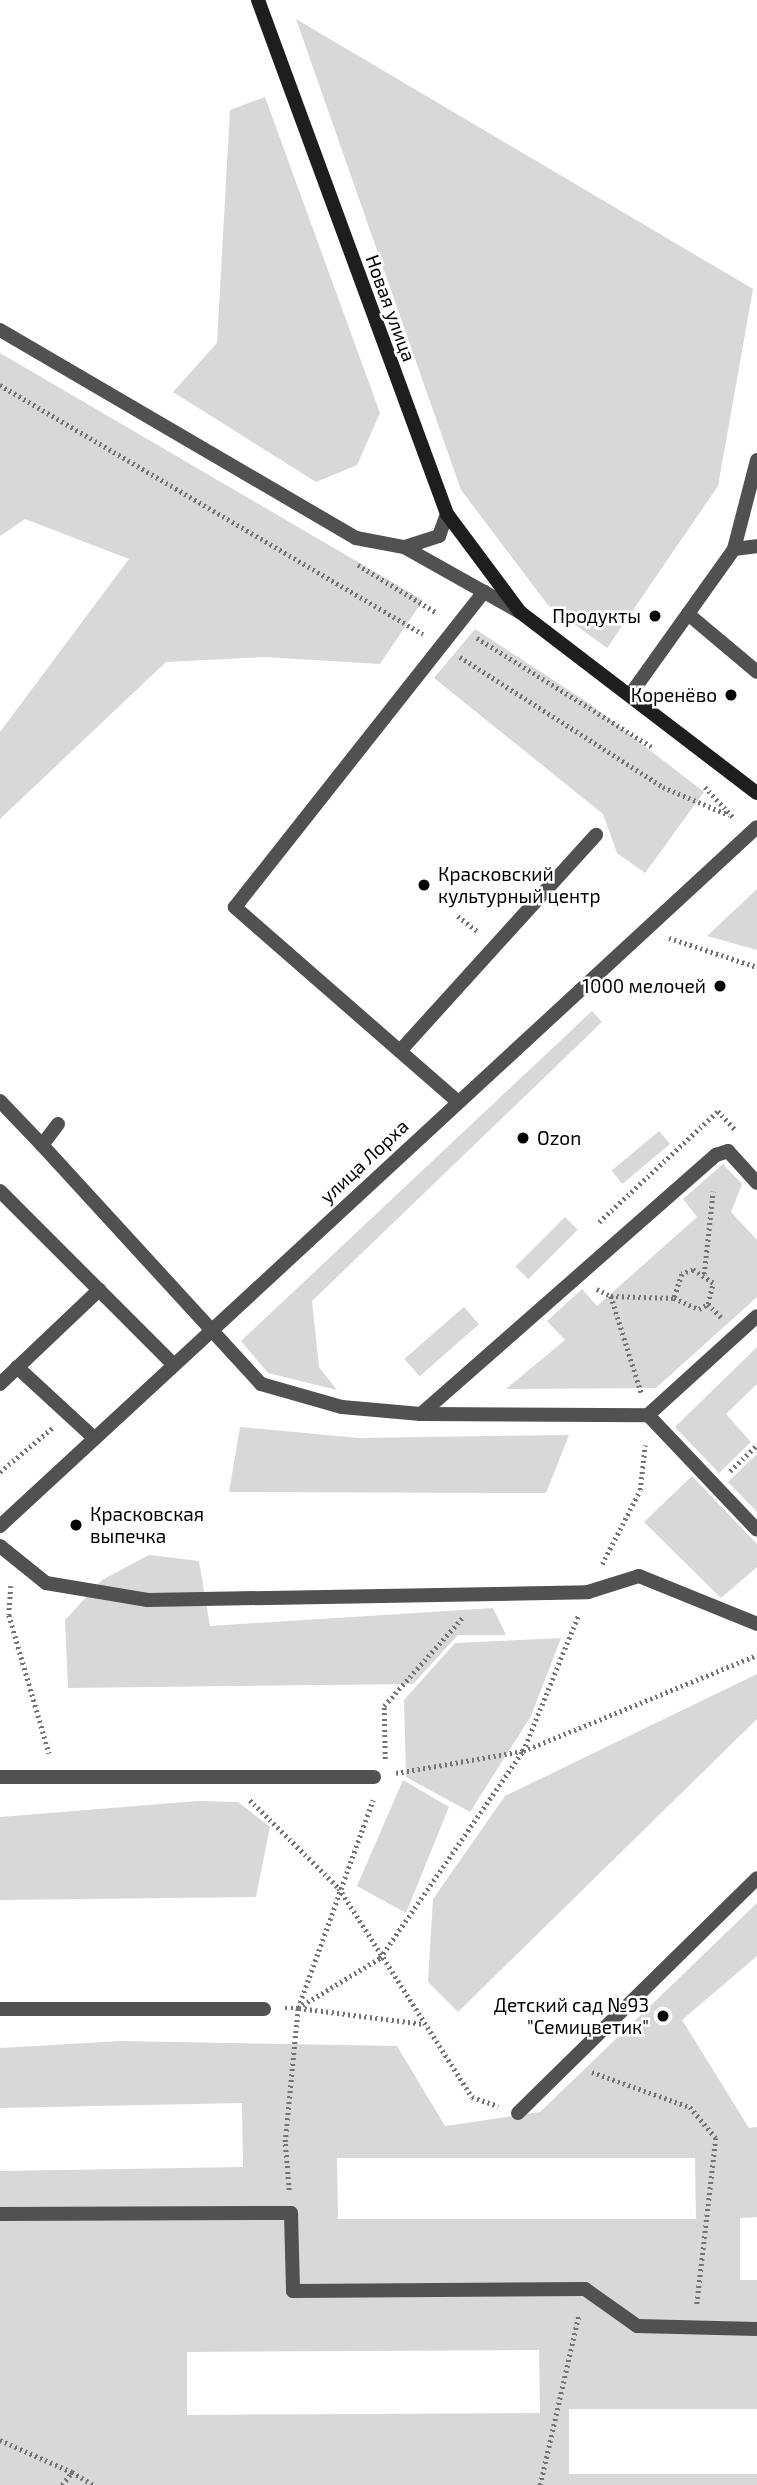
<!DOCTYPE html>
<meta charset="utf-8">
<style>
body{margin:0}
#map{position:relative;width:757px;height:2485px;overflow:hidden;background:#fff;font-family:"Exo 2",sans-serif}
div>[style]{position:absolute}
.green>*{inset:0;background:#d8d8d8;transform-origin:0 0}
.path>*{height:4.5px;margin-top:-2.25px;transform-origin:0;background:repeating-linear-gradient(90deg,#737373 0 2px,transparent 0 5.5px)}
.lane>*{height:14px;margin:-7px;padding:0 7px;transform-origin:7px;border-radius:7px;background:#515151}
.street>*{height:14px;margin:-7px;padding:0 7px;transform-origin:7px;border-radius:7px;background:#515151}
.secondary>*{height:14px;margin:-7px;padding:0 7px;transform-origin:7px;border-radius:7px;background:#1e1e1e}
.dots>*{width:19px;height:19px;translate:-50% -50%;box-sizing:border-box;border:4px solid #fff;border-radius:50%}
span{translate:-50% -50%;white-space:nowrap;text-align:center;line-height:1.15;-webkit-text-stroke:5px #fff;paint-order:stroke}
.street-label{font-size:19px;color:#000}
.poi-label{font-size:19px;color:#000}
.right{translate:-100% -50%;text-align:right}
.left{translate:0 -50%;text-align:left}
</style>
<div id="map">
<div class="green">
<div style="clip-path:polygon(296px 19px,753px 289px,718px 486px,607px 648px,548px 605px,461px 490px)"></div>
<div style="clip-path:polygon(265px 97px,380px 413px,357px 465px,316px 482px,173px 392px,217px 343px,230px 110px)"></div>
<div style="clip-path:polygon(0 353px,423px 600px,380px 664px,264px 657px,166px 662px,0 819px,0 732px,129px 559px,25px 519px,0 536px)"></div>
<div style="clip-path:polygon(475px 629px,590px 704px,704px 792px,645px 873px,617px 853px,603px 814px,434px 678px)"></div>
<div style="clip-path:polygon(757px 889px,757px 950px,707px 936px)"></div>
<div style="clip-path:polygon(592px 1011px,602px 1022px,312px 1301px,319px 1367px,337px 1390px,268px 1373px,241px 1341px)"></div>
<div style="left:659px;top:1131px;width:17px;height:62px;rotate:50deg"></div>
<div style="clip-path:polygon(723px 1164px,742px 1184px,731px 1212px,757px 1240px,757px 1297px,656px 1388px,506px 1389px,565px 1340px,547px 1321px,582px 1289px,597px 1306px,697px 1217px,683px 1199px)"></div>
<div style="left:565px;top:1217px;width:18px;height:70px;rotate:45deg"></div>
<div style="left:464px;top:1307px;width:23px;height:79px;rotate:49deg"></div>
<div style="clip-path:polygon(757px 1347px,757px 1384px,726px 1414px,751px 1442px,719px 1473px,675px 1427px)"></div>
<div style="clip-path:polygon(240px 1427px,359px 1438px,569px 1435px,546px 1493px,229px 1492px)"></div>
<div style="clip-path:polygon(757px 1454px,757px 1512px,728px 1482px)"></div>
<div style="clip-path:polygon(692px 1476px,757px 1544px,757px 1567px,721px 1598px,644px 1522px)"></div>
<div style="clip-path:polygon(149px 1555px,199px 1561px,210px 1626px,493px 1608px,506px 1635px,458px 1635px,413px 1684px,68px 1688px,65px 1620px,102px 1580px)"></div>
<div style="clip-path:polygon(561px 1638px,531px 1716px,470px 1812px,406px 1777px,404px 1700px,455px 1643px)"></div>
<div style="clip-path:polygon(757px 1674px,757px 1719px,458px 2012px,428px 1982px,433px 1899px,505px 1796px)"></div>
<div style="clip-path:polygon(403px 1780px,449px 1807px,406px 1913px,357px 1886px)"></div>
<div style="clip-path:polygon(198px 1801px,238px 1802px,270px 1827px,256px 1897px,0 1900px,0 1817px)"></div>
<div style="clip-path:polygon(evenodd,757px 1903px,757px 1956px,682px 2020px,749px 2128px,757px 2127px,757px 2217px,740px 2218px,740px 2280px,757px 2280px,757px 2409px,569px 2409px,569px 2474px,757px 2474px,757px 2485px,0 2485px,0 2171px,243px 2167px,242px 2103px,0 2108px,0 2048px,121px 2041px,397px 2046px,445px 2126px,540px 2112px,757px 1903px,337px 2158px,695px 2158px,696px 2219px,338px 2219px,337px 2158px,757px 1903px,539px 2350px,540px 2413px,187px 2415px,187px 2352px,539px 2350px)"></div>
</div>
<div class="path">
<div style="left:0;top:385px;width:491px;rotate:30.5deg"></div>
<div style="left:358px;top:565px;width:92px;rotate:31.3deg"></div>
<div style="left:477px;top:638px;width:208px;rotate:31.9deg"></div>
<div style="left:460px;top:657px;width:241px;rotate:32.6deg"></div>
<div style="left:663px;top:787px;width:72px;rotate:23deg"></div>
<div style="left:705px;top:787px;width:41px;rotate:47deg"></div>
<div style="left:458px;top:916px;width:24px;rotate:38deg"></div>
<div style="left:669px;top:938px;width:93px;rotate:18.2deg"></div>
<div style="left:599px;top:1222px;width:163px;rotate:-43deg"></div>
<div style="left:718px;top:1111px;width:25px;rotate:47deg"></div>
<div style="left:704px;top:1274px;width:83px;rotate:-83.8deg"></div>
<div style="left:597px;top:1289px;width:16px;rotate:27deg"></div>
<div style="left:611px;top:1296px;width:63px;rotate:1.8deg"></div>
<div style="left:674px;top:1298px;width:27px;rotate:24deg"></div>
<div style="left:699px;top:1309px;width:10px;rotate:-29deg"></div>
<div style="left:708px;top:1304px;width:22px;rotate:-77deg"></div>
<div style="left:713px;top:1283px;width:24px;rotate:-147deg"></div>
<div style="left:693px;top:1270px;width:12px;rotate:160deg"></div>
<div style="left:682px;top:1274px;width:25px;rotate:108deg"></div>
<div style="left:611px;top:1296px;width:101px;rotate:72.6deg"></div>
<div style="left:708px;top:1304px;width:20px;rotate:45deg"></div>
<div style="left:730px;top:1471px;width:37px;rotate:-44deg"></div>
<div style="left:0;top:1472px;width:68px;rotate:-40.2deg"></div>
<div style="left:602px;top:1564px;width:83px;rotate:-62.8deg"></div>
<div style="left:640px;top:1490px;width:45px;rotate:-83.7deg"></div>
<div style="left:11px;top:1586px;width:29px;rotate:94deg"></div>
<div style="left:9px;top:1615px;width:144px;rotate:73.8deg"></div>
<div style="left:385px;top:1759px;width:53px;rotate:-91.1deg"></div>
<div style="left:384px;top:1706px;width:118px;rotate:-48.4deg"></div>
<div style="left:396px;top:1773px;width:129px;rotate:-9.8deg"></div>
<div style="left:523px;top:1751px;width:253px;rotate:-22.3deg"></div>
<div style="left:250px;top:1800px;width:125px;rotate:44.7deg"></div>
<div style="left:339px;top:1888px;width:248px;rotate:57.5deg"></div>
<div style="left:472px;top:2097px;width:28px;rotate:19deg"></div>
<div style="left:285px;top:2008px;width:13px"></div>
<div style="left:298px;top:2008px;width:96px;rotate:-31.4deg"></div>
<div style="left:380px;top:1958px;width:252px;rotate:-55.4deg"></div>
<div style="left:523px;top:1751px;width:146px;rotate:-67.8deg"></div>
<div style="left:299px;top:2008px;width:126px;rotate:7.3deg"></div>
<div style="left:592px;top:2072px;width:104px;rotate:19.7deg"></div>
<div style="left:690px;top:2107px;width:40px;rotate:50deg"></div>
<div style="left:716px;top:2138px;width:169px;rotate:96.5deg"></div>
<div style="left:289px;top:2190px;width:48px;rotate:-94.8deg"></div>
<div style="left:285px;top:2142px;width:135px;rotate:-84.5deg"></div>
<div style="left:298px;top:2008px;width:221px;rotate:-70.2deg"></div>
<div style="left:0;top:2440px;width:79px;rotate:24deg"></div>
<div style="left:62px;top:2485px;width:16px;rotate:-52deg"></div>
<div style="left:72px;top:2472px;width:26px;rotate:31deg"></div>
<div style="left:540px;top:2485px;width:175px;rotate:-77.2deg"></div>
</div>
<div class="lane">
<div style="left:688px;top:614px;width:90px;rotate:40deg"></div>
<div style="left:400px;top:1051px;width:292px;rotate:-47.8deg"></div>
<div style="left:0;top:1101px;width:61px;rotate:46.3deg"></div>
<div style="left:457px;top:1101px;width:295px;rotate:-138.9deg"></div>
<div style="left:235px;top:907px;width:402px;rotate:-51.7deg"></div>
<div style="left:58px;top:1124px;width:26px;rotate:127deg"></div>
<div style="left:42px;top:1145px;width:324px;rotate:47.5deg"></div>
<div style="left:261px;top:1384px;width:84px;rotate:15.9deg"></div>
<div style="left:342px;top:1407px;width:79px;rotate:5.1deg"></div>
<div style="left:421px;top:1414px;width:393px;rotate:-41.3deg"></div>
<div style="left:716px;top:1155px;width:13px;rotate:-18deg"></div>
<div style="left:728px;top:1151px;width:43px;rotate:47.8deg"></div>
<div style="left:0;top:1191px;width:246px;rotate:45deg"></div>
<div style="left:17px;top:1367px;width:102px;rotate:42.6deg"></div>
<div style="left:0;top:1384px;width:137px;rotate:-43.5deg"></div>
<div style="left:421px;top:1414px;width:227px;rotate:0.3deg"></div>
<div style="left:648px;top:1415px;width:147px;rotate:-42.2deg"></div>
<div style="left:648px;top:1415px;width:158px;rotate:46.5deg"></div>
<div style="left:0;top:1546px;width:59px;rotate:38.8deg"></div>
<div style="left:46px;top:1583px;width:103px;rotate:9.5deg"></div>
<div style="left:148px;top:1600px;width:440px;rotate:-1deg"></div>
<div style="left:588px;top:1592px;width:53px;rotate:-17.4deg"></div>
<div style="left:639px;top:1576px;width:127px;rotate:22.1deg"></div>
<div style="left:0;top:1777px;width:374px"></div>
<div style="left:0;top:2009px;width:264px"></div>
<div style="left:518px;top:2113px;width:335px;rotate:-44.5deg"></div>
<div style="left:0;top:2214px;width:291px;rotate:-0.2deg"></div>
<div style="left:291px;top:2213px;width:78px;rotate:88.5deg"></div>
<div style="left:293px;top:2291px;width:292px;rotate:-0.4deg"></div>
<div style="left:585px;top:2289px;width:64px;rotate:35.4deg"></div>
<div style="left:637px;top:2326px;width:120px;rotate:1.4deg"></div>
</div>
<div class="street">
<div style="left:0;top:330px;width:412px;rotate:30.3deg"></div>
<div style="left:356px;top:538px;width:49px;rotate:10.6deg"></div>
<div style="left:404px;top:547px;width:133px;rotate:29.3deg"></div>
<div style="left:405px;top:547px;width:36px;rotate:-18deg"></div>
<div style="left:439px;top:536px;width:23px;rotate:-70deg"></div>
<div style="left:734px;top:549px;width:23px;rotate:-7deg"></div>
<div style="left:630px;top:695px;width:179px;rotate:-54.5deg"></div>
<div style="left:734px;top:549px;width:92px;rotate:-75.5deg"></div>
<div style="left:0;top:1526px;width:1030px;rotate:-42.72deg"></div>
</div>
<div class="secondary">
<div style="left:258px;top:0;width:548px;rotate:69.81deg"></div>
<div style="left:447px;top:514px;width:122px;rotate:53.3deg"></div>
<div style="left:520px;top:612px;width:298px;rotate:37.4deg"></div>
</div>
<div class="dots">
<div style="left:655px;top:616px;background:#000"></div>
<div style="left:731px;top:695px;background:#000"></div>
<div style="left:424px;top:885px;background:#000"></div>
<div style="left:720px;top:986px;background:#000"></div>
<div style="left:523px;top:1138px;background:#000"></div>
<div style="left:76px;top:1525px;background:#000"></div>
<div style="left:663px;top:2016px;background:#000"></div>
</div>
<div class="street-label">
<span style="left:391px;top:308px;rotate:70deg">Новая улица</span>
<span style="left:364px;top:1161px;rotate:-43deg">улица Лорха</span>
</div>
<div class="poi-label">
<span class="right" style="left:641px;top:616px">Продукты</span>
<span class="right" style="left:717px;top:695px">Коренёво</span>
<span class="left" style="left:438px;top:885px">Красковский<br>культурный центр</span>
<span class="right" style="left:706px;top:986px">1000 мелочей</span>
<span class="left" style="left:537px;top:1138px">Ozon</span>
<span class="left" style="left:90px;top:1525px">Красковская<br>выпечка</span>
<span class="right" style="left:649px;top:2016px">Детский сад №93<br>"Семицветик"</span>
</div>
</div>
